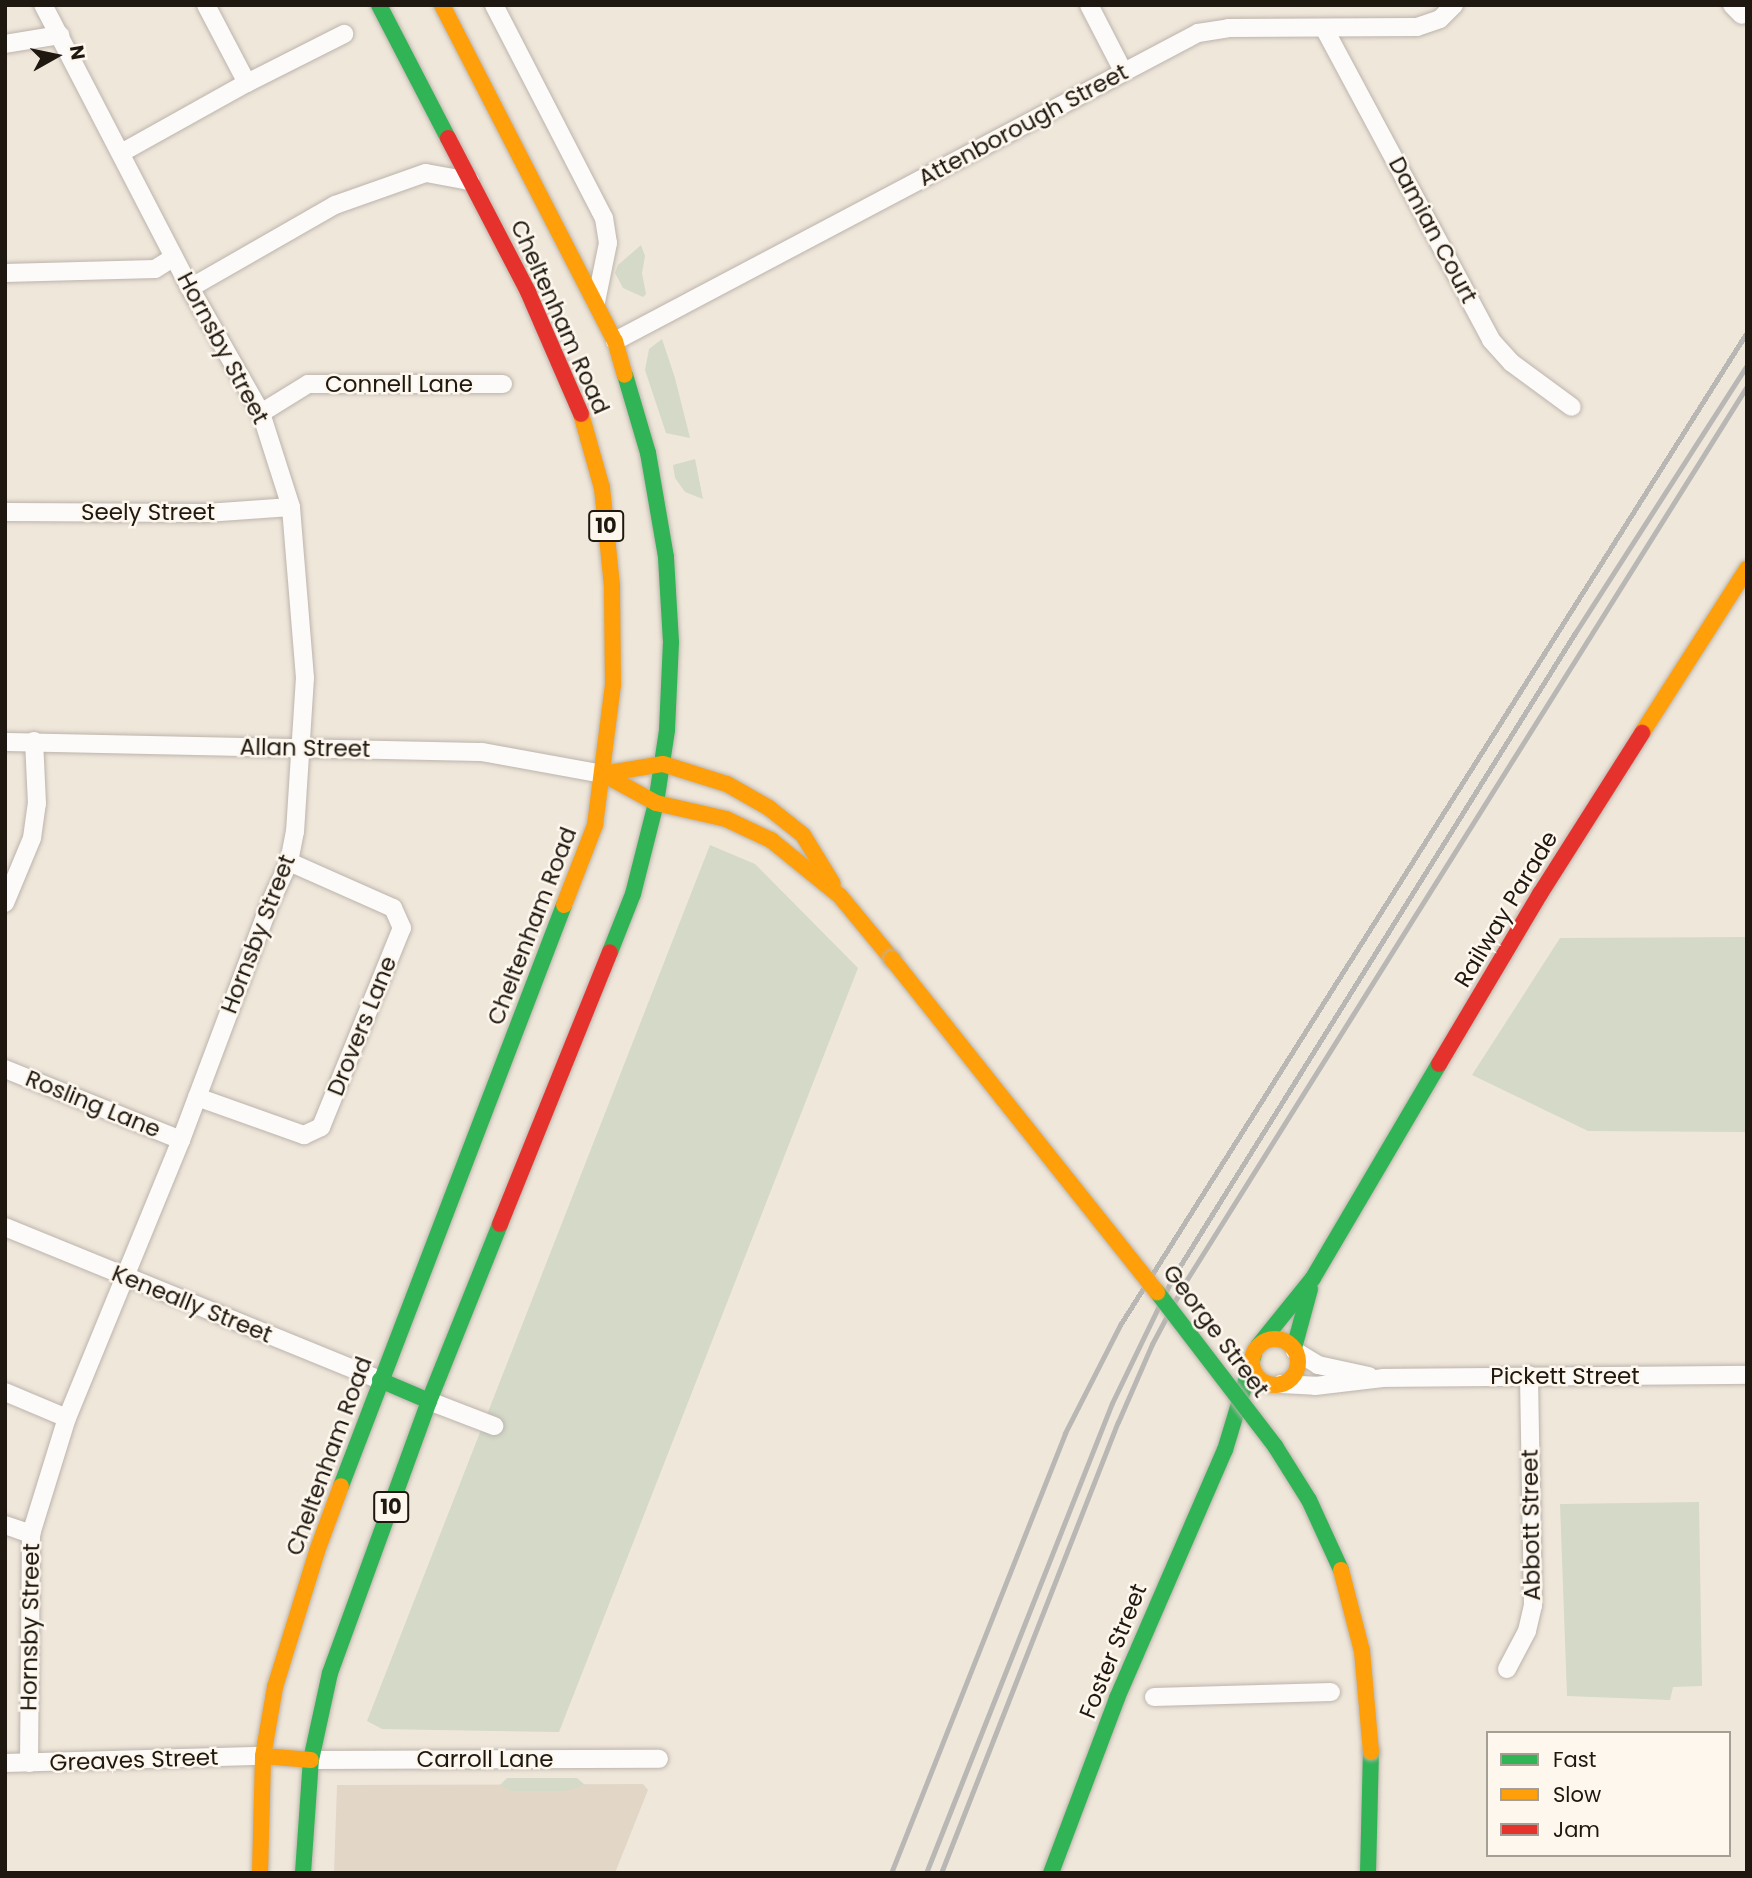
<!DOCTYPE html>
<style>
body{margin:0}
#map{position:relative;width:1752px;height:1878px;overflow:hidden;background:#f0e7db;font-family:Poppins,sans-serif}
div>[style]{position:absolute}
.commercial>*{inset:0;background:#e2d6c7}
.green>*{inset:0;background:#d4d9c8}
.roads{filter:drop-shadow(0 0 2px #bbb4ab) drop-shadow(0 0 2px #bbb4ab)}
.street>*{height:18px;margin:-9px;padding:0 9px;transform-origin:9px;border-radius:9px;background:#fdfbfa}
.fast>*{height:16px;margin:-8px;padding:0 8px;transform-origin:8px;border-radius:8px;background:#30b455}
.slow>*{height:16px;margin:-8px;padding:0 8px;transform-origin:8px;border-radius:8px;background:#ff9f0a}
.slow>.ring{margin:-8px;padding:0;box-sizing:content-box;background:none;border:16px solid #ff9f0a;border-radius:50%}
.jam>*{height:16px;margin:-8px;padding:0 8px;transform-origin:8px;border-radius:8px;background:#e5322d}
.rail>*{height:5px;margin:-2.5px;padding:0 2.5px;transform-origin:2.5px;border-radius:2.5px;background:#b9b7b4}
.bridges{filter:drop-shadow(0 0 2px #bbb4ab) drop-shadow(0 0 2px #bbb4ab)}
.fast-bridge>*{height:16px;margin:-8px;padding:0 8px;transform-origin:8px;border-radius:8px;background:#30b455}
.slow-bridge>*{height:16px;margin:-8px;padding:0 8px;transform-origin:8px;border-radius:8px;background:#ff9f0a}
span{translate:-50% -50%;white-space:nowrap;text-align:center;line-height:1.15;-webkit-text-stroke:5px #fdf7ee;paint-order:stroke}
.shield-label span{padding:2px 5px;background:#fdf7ee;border:2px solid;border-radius:5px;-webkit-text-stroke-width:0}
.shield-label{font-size:21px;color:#1e1810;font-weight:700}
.street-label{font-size:23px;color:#1e1810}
.frame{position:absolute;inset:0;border:7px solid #1e1810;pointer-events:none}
.legend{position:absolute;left:1486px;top:1731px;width:245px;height:126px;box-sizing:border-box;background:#fdf7ee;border:2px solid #a49e95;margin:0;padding:9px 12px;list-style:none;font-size:21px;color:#1e1810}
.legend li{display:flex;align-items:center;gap:14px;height:35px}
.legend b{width:35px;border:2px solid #a49e95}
.north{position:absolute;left:21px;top:21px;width:70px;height:70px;-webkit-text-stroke:5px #fdf7ee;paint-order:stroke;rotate:81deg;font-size:19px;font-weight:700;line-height:28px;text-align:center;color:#1e1810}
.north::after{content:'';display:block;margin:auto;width:24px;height:32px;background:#1e1810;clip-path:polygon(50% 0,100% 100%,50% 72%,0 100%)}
</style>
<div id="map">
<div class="commercial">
<div style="clip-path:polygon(643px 1784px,648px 1790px,615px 1873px,334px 1873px,337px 1785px)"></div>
</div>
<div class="green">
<div style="clip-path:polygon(641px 245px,645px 256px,642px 273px,646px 294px,643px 297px,623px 288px,615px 273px,618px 265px)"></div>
<div style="clip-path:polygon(662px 339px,675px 378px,690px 438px,666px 433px,645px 370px,649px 349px)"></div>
<div style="clip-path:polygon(695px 459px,703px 499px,685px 492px,675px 478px,673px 465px)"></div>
<div style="clip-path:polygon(710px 845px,755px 864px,858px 968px,559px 1732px,382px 1729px,367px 1721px)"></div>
<div style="clip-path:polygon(1747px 937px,1747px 1132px,1588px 1131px,1472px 1075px,1560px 938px)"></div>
<div style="clip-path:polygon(1699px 1502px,1702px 1686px,1673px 1687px,1670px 1700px,1567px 1696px,1560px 1504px)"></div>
<div style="clip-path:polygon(507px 1778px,577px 1778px,585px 1785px,565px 1791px,511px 1791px,500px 1785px)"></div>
</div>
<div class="roads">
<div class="street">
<div style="left:206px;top:5px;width:88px;rotate:62.3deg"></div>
<div style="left:494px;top:5px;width:240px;rotate:62.7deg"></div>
<div style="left:604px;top:218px;width:25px;rotate:81deg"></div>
<div style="left:608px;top:243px;width:60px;rotate:101.5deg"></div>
<div style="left:1089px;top:5px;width:74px;rotate:62.7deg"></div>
<div style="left:1732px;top:5px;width:14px;rotate:45deg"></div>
<div style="left:1324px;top:28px;width:354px;rotate:61.8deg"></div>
<div style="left:1491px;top:340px;width:31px;rotate:48deg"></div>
<div style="left:1512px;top:363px;width:74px;rotate:36.3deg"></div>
<div style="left:5px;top:44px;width:56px;rotate:-9.3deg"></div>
<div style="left:121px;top:153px;width:144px;rotate:-29.1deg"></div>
<div style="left:247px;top:83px;width:109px;rotate:-26.8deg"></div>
<div style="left:5px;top:273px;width:150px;rotate:-1.5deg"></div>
<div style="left:155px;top:269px;width:22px;rotate:-32deg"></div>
<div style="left:190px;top:288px;width:167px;rotate:-29.8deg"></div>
<div style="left:335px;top:205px;width:96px;rotate:-19.4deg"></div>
<div style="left:426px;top:173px;width:45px;rotate:10.3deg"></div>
<div style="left:615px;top:341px;width:659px;rotate:-27.85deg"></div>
<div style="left:1198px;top:33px;width:30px;rotate:-9deg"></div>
<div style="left:1228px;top:28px;width:189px;rotate:-0.3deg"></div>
<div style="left:1417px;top:27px;width:24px;rotate:-19deg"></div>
<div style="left:1440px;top:19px;width:20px;rotate:-45deg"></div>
<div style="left:261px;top:413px;width:55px;rotate:-31.7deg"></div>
<div style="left:308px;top:384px;width:195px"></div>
<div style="left:5px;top:512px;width:201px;rotate:0.3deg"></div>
<div style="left:206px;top:513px;width:85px;rotate:-4deg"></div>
<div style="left:5px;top:742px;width:477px;rotate:1.2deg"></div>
<div style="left:482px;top:752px;width:123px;rotate:10.3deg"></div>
<div style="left:5px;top:903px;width:70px;rotate:-67.4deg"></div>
<div style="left:32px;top:838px;width:34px;rotate:-82deg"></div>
<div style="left:37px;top:804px;width:63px;rotate:-92.7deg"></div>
<div style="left:5px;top:1069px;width:190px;rotate:22deg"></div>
<div style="left:197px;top:1097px;width:114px;rotate:19.6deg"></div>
<div style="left:304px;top:1135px;width:19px;rotate:-25deg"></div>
<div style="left:321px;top:1127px;width:215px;rotate:-67.9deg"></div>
<div style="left:402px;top:928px;width:22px;rotate:-114deg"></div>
<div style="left:393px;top:908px;width:114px;rotate:-156.1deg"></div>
<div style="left:5px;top:1227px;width:405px;rotate:22.2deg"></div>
<div style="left:1295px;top:1351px;width:27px;rotate:31deg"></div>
<div style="left:1318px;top:1365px;width:52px;rotate:12.2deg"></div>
<div style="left:1281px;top:1384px;width:34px;rotate:3deg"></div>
<div style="left:1315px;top:1386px;width:68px;rotate:-6.7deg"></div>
<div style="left:1383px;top:1378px;width:364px;rotate:-0.5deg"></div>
<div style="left:5px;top:1392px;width:67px;rotate:22.8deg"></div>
<div style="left:429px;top:1401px;width:70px;rotate:21deg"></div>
<div style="left:5px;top:1525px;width:28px;rotate:19deg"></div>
<div style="left:1507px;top:1669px;width:43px;rotate:-62.2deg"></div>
<div style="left:1527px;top:1631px;width:26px;rotate:-77deg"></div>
<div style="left:1533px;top:1606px;width:231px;rotate:-91deg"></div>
<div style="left:1154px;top:1697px;width:177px;rotate:-1.6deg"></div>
<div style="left:311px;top:1760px;width:348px;rotate:-0.2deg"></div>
<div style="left:5px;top:1763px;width:258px;rotate:-1.6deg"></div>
<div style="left:29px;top:1763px;width:229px;rotate:-89.5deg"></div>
<div style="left:31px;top:1534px;width:121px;rotate:-72.8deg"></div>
<div style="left:67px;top:1418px;width:300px;rotate:-67.7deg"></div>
<div style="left:181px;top:1140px;width:253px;rotate:-69.4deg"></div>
<div style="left:270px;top:903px;width:45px;rotate:-65.1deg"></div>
<div style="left:289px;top:862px;width:31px;rotate:-79deg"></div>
<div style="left:295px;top:832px;width:154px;rotate:-86.3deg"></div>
<div style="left:305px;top:678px;width:172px;rotate:-94.7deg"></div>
<div style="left:291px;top:507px;width:99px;rotate:-107.7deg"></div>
<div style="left:261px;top:413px;width:144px;rotate:-119.6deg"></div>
<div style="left:190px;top:288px;width:319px;rotate:-117.4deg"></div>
</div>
<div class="fast">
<div style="left:379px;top:5px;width:150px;rotate:62.6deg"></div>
<div style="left:610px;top:952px;width:62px;rotate:-68.4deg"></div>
<div style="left:633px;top:894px;width:94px;rotate:-75.8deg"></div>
<div style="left:656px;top:803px;width:74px;rotate:-81.4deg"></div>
<div style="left:667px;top:730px;width:88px;rotate:-87.4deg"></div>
<div style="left:671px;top:642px;width:85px;rotate:-93.4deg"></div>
<div style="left:666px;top:557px;width:106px;rotate:-99.8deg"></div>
<div style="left:648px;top:453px;width:81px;rotate:-106.4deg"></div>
<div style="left:1258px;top:1346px;width:87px;rotate:-51deg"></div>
<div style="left:1313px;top:1278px;width:248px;rotate:-59.5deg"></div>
<div style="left:1294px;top:1348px;width:61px;rotate:-74.8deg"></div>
<div style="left:380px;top:1380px;width:53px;rotate:23.2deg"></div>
<div style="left:341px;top:1486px;width:622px;rotate:-69deg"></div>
<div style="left:303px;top:1873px;width:113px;rotate:-86deg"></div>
<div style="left:311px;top:1760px;width:89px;rotate:-77.7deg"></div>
<div style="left:330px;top:1673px;width:289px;rotate:-70deg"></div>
<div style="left:429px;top:1401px;width:191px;rotate:-68.1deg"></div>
<div style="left:1051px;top:1873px;width:187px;rotate:-69.3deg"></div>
<div style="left:1117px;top:1698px;width:270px;rotate:-66.5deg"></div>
<div style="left:1225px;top:1450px;width:100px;rotate:-73.2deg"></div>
<div style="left:1368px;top:1873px;width:121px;rotate:-88.6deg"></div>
</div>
<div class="slow">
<div style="left:442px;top:5px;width:378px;rotate:62.8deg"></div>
<div style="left:615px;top:341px;width:35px;rotate:74deg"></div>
<div style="left:1642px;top:733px;width:195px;rotate:-57.4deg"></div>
<div style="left:663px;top:764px;width:67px;rotate:17.4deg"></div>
<div style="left:727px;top:784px;width:48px;rotate:29.7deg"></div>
<div style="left:769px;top:808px;width:43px;rotate:38.5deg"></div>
<div style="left:803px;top:835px;width:57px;rotate:58.5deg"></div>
<div style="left:603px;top:774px;width:61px;rotate:-9.5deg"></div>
<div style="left:603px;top:774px;width:60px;rotate:28.7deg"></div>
<div style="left:656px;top:803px;width:72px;rotate:12.9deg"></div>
<div style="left:726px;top:819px;width:50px;rotate:25deg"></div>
<div style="left:771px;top:840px;width:89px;rotate:39.1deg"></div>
<div style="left:840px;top:896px;width:82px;rotate:50.5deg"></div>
<div style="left:564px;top:905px;width:86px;rotate:-68.8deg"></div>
<div style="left:595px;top:825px;width:141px;rotate:-82.7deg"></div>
<div style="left:613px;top:685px;width:99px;rotate:-90.6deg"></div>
<div style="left:612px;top:586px;width:99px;rotate:-95.8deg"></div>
<div style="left:602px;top:488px;width:77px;rotate:-105.8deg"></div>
<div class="ring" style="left:1252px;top:1339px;width:30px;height:30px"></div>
<div style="left:263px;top:1756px;width:48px;rotate:4.8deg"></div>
<div style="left:260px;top:1873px;width:117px;rotate:-88.5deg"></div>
<div style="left:263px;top:1756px;width:70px;rotate:-80.1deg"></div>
<div style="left:275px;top:1687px;width:142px;rotate:-72.8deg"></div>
<div style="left:317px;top:1551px;width:69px;rotate:-69.7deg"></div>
</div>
<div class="jam">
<div style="left:448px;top:138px;width:174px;rotate:62.5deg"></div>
<div style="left:528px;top:292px;width:133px;rotate:66.5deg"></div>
<div style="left:1439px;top:1064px;width:198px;rotate:-59.3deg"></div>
<div style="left:1540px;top:894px;width:191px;rotate:-57.6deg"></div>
<div style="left:500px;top:1224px;width:293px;rotate:-68deg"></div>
</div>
</div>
<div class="rail">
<div style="left:891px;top:1873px;width:473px;rotate:-68.4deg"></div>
<div style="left:1065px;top:1433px;width:121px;rotate:-63deg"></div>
<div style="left:1120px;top:1325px;width:1174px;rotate:-57.73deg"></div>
<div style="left:926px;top:1873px;width:505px;rotate:-68.41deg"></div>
<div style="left:1112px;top:1403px;width:140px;rotate:-64.2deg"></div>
<div style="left:1173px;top:1277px;width:759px;rotate:-58.03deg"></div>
<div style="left:1575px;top:633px;width:318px;rotate:-57.3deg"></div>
<div style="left:941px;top:1873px;width:484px;rotate:-68.6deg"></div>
<div style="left:1118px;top:1422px;width:85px;rotate:-66.4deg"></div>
<div style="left:1152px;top:1344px;width:68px;rotate:-61.9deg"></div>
<div style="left:1184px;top:1284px;width:1060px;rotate:-57.91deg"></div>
</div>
<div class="bridges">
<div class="fast-bridge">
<div style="left:1157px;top:1292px;width:194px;rotate:52.5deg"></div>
<div style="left:1275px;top:1446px;width:64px;rotate:57.8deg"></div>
<div style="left:1309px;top:1500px;width:77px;rotate:65.4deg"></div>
</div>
<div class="slow-bridge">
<div style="left:892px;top:959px;width:426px;rotate:51.5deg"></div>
<div style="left:1341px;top:1570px;width:84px;rotate:75.5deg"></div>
<div style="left:1362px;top:1651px;width:101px;rotate:84.9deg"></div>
</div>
</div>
<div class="shield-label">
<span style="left:606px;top:526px">10</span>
<span style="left:391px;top:1507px">10</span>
</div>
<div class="street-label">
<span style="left:1023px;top:125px;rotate:-28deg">Attenborough Street</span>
<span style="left:1433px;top:230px;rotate:62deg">Damian Court</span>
<span style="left:560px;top:317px;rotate:66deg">Cheltenham Road</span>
<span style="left:223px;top:348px;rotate:62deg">Hornsby Street</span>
<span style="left:399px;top:384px">Connell Lane</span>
<span style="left:148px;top:512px">Seely Street</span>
<span style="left:305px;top:748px;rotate:1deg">Allan Street</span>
<span style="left:1506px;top:909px;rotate:-59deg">Railway Parade</span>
<span style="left:532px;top:926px;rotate:-69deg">Cheltenham Road</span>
<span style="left:258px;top:934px;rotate:-69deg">Hornsby Street</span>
<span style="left:362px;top:1026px;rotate:-68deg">Drovers Lane</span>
<span style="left:93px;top:1104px;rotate:22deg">Rosling Lane</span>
<span style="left:192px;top:1304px;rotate:22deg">Keneally Street</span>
<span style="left:1216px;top:1331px;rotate:53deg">George Street</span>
<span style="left:1565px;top:1376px">Pickett Street</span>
<span style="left:329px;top:1456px;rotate:-70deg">Cheltenham Road</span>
<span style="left:1531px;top:1525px;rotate:-91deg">Abbott Street</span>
<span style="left:30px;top:1627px;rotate:-89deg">Hornsby Street</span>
<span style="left:1113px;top:1651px;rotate:-68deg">Foster Street</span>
<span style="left:485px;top:1759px">Carroll Lane</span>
<span style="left:134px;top:1760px;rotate:-2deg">Greaves Street</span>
</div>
<div class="frame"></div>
<ul class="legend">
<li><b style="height:9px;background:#30b455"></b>Fast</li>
<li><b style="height:9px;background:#ff9f0a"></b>Slow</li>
<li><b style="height:9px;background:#e5322d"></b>Jam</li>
</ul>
<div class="north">N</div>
</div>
